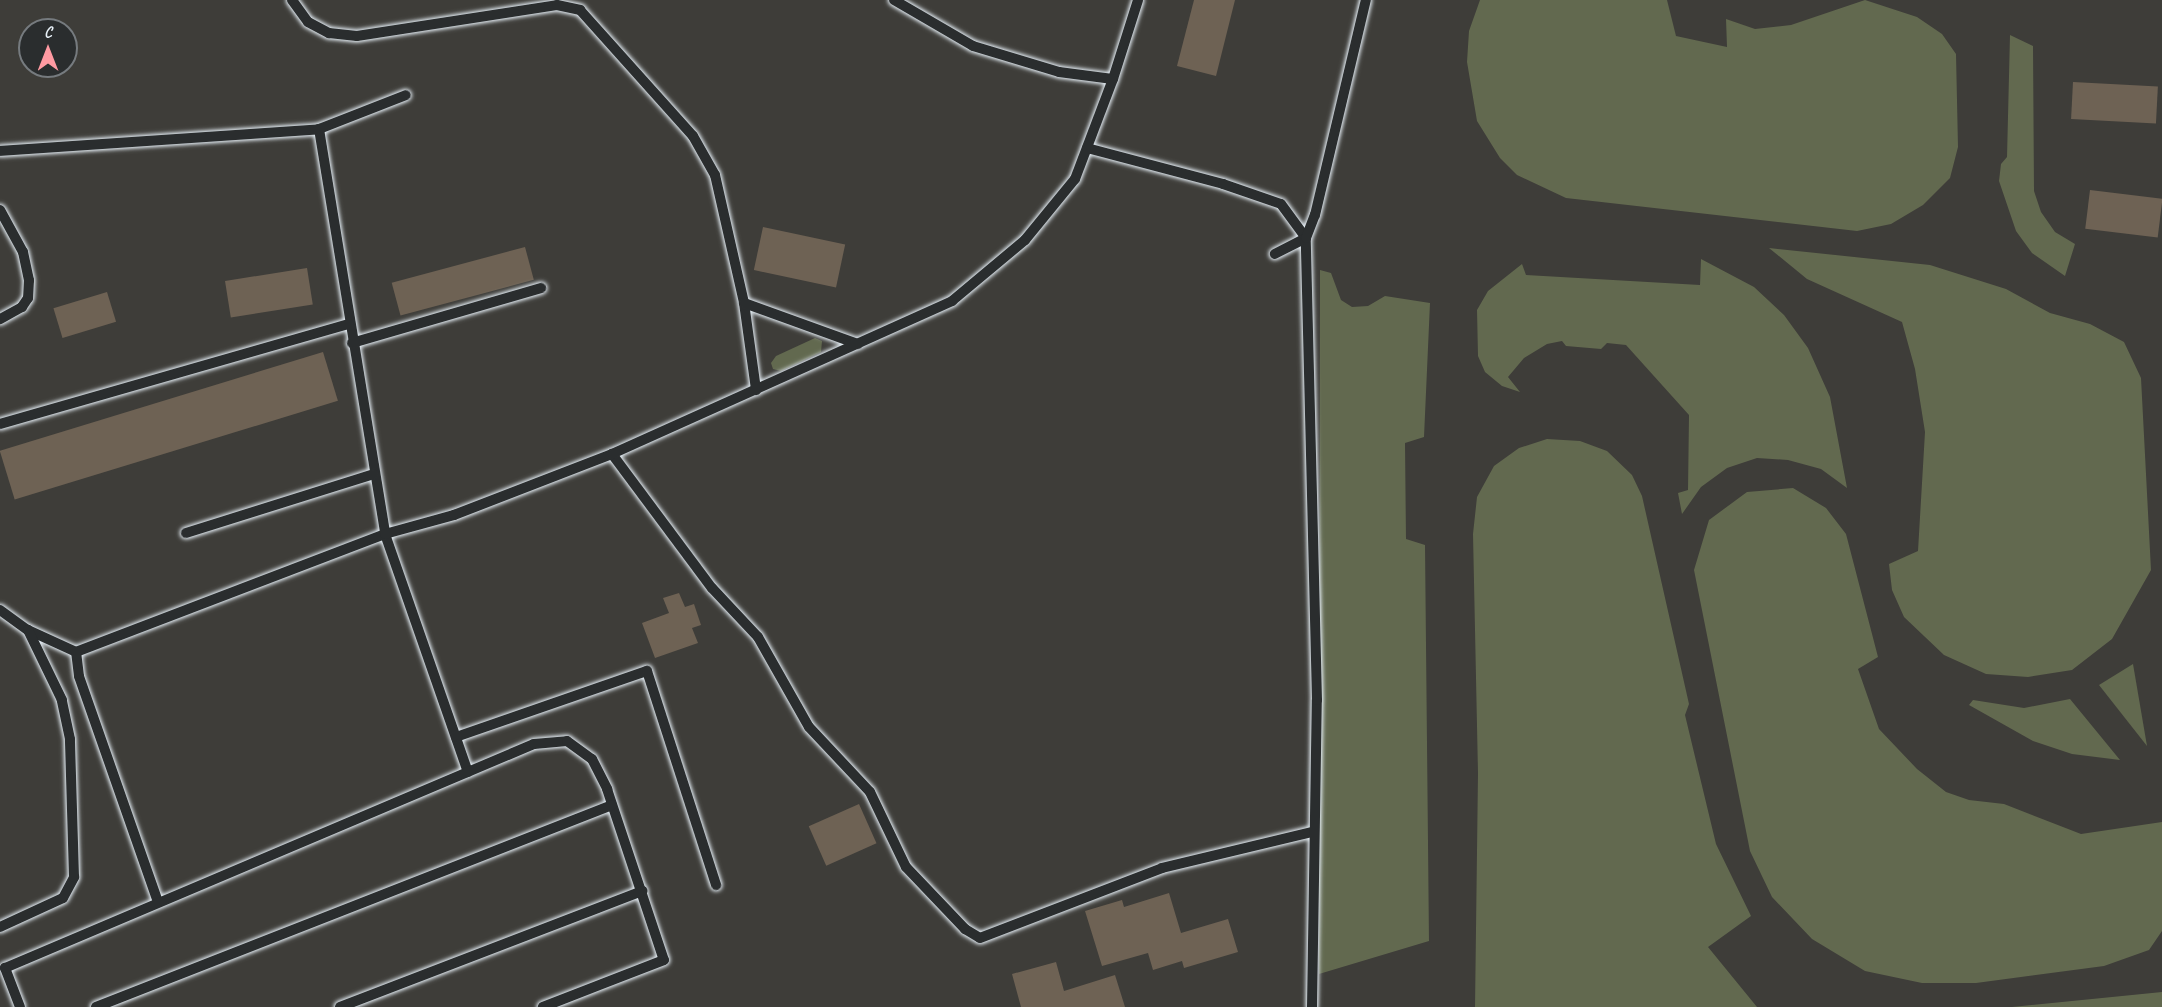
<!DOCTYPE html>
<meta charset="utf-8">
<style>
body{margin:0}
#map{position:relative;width:2162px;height:1007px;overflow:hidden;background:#3e3d39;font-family:Caveat,sans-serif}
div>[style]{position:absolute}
.green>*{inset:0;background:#62694f}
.building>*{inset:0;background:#6e6254;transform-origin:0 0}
.roads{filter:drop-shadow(0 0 2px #e8f1f8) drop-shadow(0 0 2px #e8f1f8)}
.lane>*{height:10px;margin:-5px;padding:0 5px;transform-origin:5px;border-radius:5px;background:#2a2d2e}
span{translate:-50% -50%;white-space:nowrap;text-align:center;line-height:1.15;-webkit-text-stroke:5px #2a2d2e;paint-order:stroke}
.north{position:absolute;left:18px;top:18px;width:60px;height:60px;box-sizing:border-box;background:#2a2d2e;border:2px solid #767b7f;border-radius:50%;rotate:0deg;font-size:16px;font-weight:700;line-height:24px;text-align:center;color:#e8f1f8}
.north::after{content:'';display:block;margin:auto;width:21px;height:27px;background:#ff9aa2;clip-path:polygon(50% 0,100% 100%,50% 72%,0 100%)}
</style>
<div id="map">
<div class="green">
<div style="clip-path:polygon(1480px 0,1667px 0,1676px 36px,1727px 47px,1726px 19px,1755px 29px,1791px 25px,1865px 0,1917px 17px,1942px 34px,1956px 54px,1958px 147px,1950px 178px,1923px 205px,1891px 224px,1857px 231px,1566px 198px,1517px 175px,1500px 158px,1477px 121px,1467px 62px,1469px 31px)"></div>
<div style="clip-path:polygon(2010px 35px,2033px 46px,2034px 191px,2041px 212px,2055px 232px,2075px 244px,2065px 276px,2032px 253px,2016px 231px,1999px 181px,2001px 164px,2007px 157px)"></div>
<div style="clip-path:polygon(1769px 248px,1930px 265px,2006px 289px,2050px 313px,2090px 324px,2124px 342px,2141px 378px,2151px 570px,2112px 639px,2072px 670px,2028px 677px,1986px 674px,1944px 655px,1904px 617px,1892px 590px,1889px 564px,1918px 551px,1925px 432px,1915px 369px,1902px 322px,1807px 279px)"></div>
<div style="clip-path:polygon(1701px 259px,1754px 287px,1784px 315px,1808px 348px,1830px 397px,1847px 488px,1821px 469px,1788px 460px,1757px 458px,1727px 468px,1701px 487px,1682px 514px,1678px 493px,1688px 490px,1689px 415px,1626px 345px,1607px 343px,1601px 349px,1566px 346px,1562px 341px,1547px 344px,1524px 358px,1508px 377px,1520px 392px,1502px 386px,1485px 372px,1478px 356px,1477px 310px,1488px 291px,1522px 264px,1526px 275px,1700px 285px)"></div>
<div style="clip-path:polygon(1320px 270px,1331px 273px,1341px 300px,1352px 307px,1368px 306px,1385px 296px,1430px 303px,1424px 437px,1405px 443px,1406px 539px,1425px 545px,1429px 941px,1319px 974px)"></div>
<div style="clip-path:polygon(815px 338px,822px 341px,821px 352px,781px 371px,773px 369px,771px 363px,776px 356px)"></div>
<div style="clip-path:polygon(1547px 439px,1580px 441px,1607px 451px,1632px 475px,1642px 496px,1689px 704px,1685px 715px,1716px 844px,1751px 916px,1708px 947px,1757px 1007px,1475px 1007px,1478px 773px,1473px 534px,1477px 497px,1494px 466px,1519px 448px)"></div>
<div style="clip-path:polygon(1793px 488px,1826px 508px,1846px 534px,1878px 657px,1858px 669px,1879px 729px,1917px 769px,1946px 792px,1969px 800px,2004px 804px,2081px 834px,2162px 822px,2162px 931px,2149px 950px,2104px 966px,1976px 983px,1922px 983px,1865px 971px,1812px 939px,1772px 897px,1750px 851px,1694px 570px,1709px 520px,1747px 492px)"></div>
<div style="clip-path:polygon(2133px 664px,2147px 746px,2099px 685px)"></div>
<div style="clip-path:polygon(2070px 699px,2120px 760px,2072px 754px,2033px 741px,1969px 705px,1973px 700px,2024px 708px)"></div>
<div style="clip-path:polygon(2162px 992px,2162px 1007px,2012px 1007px)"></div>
</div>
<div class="building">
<div style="clip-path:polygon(1194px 0,1235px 0,1216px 76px,1177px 66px)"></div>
<div style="left:2073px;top:82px;width:85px;height:37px;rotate:3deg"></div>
<div style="left:2090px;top:190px;width:73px;height:39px;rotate:7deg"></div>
<div style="left:763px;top:227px;width:84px;height:44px;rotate:12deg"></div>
<div style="left:525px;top:247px;width:34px;height:138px;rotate:75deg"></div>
<div style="left:307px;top:268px;width:37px;height:83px;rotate:81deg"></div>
<div style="left:107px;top:292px;width:31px;height:56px;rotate:73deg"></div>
<div style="left:323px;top:352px;width:51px;height:338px;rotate:73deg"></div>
<div style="clip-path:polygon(679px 593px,685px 607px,694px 604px,701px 625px,692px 628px,698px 643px,655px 658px,642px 623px,669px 613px,663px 598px)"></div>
<div style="left:859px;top:804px;width:43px;height:55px;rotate:66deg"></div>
<div style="clip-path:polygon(1169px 893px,1181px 933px,1228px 919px,1238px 952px,1184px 968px,1182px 961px,1153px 970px,1148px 953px,1102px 966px,1085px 911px,1122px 900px,1124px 907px)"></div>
<div style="clip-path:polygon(1056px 962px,1064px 991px,1115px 975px,1125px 1007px,1021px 1007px,1012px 974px)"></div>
</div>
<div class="roads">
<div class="lane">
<div style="left:292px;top:0;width:27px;rotate:54deg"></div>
<div style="left:308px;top:22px;width:24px;rotate:28deg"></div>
<div style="left:329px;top:33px;width:28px;rotate:6deg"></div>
<div style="left:357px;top:36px;width:202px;rotate:-8.8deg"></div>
<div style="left:557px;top:5px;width:24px;rotate:12deg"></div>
<div style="left:580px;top:10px;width:169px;rotate:48.1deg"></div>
<div style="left:693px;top:136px;width:45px;rotate:60.6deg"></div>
<div style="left:715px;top:175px;width:131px;rotate:77.2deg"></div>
<div style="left:744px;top:303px;width:88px;rotate:82.1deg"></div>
<div style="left:894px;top:0;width:91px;rotate:30.2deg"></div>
<div style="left:973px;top:46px;width:90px;rotate:16.8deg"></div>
<div style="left:1059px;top:72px;width:54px;rotate:7.4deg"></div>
<div style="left:1113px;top:79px;width:83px;rotate:-72.4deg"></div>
<div style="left:319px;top:129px;width:410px;rotate:80.7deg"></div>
<div style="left:385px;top:534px;width:252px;rotate:70.8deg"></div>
<div style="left:1087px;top:148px;width:141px;rotate:14.8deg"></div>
<div style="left:1223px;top:184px;width:61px;rotate:19deg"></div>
<div style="left:1281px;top:204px;width:42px;rotate:53.7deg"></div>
<div style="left:1306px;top:238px;width:35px;rotate:153deg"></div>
<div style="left:0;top:151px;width:320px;rotate:-3.9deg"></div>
<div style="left:319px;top:129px;width:93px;rotate:-21.3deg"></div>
<div style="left:0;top:210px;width:48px;rotate:61.3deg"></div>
<div style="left:23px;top:252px;width:29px;rotate:78deg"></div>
<div style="left:29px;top:280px;width:18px;rotate:93deg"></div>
<div style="left:28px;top:298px;width:11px;rotate:124deg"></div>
<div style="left:22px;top:307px;width:25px;rotate:151deg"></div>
<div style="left:744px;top:303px;width:121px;rotate:19.8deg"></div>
<div style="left:352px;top:343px;width:197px;rotate:-16.2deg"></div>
<div style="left:0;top:424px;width:363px;rotate:-16deg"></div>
<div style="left:612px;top:454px;width:167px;rotate:53.3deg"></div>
<div style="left:712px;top:588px;width:67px;rotate:46.8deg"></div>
<div style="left:758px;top:637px;width:103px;rotate:60.5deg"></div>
<div style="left:809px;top:727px;width:89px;rotate:46.8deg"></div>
<div style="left:870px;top:792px;width:83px;rotate:64.4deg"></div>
<div style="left:906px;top:867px;width:86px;rotate:46.4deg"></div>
<div style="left:965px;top:929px;width:17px;rotate:31deg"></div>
<div style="left:980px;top:938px;width:195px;rotate:-21deg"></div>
<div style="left:1162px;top:868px;width:154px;rotate:-13.5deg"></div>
<div style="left:186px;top:533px;width:197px;rotate:-17.4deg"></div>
<div style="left:0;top:610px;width:34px;rotate:36deg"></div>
<div style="left:28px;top:630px;width:53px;rotate:24.6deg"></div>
<div style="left:456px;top:737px;width:202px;rotate:-19.1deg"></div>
<div style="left:647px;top:671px;width:225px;rotate:72.1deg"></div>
<div style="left:158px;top:902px;width:239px;rotate:-109.3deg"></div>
<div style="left:79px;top:676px;width:24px;rotate:-97deg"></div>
<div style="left:76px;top:652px;width:331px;rotate:-20.9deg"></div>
<div style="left:385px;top:534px;width:72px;rotate:-15.4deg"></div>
<div style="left:454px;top:515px;width:169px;rotate:-21.1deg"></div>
<div style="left:612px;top:454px;width:373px;rotate:-24.2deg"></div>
<div style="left:952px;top:301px;width:95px;rotate:-39.9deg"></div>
<div style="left:1025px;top:240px;width:79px;rotate:-50.7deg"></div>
<div style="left:1075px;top:179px;width:107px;rotate:-69.2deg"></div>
<div style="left:0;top:927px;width:69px;rotate:-24.7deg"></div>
<div style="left:63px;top:898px;width:24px;rotate:-62deg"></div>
<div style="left:74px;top:877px;width:138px;rotate:-91.7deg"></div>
<div style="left:70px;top:739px;width:40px;rotate:-102deg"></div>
<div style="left:62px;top:700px;width:78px;rotate:-115.9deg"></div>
<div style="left:20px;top:1007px;width:42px;rotate:-111deg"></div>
<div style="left:5px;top:968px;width:574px;rotate:-22.95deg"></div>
<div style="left:534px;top:744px;width:33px;rotate:-5deg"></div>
<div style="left:567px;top:741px;width:31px;rotate:36deg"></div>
<div style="left:592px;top:759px;width:34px;rotate:63deg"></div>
<div style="left:607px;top:789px;width:180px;rotate:71.6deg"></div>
<div style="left:664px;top:960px;width:130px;rotate:158.8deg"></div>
<div style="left:96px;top:1007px;width:554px;rotate:-21.38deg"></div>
<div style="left:340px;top:1007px;width:324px;rotate:-21deg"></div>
<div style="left:1312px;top:1007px;width:307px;rotate:-89.1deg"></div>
<div style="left:1317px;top:700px;width:462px;rotate:-91.4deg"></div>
<div style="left:1306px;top:238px;width:25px;rotate:-69deg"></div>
<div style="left:1315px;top:215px;width:221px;rotate:-76.7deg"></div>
</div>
</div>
<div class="north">С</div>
</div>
